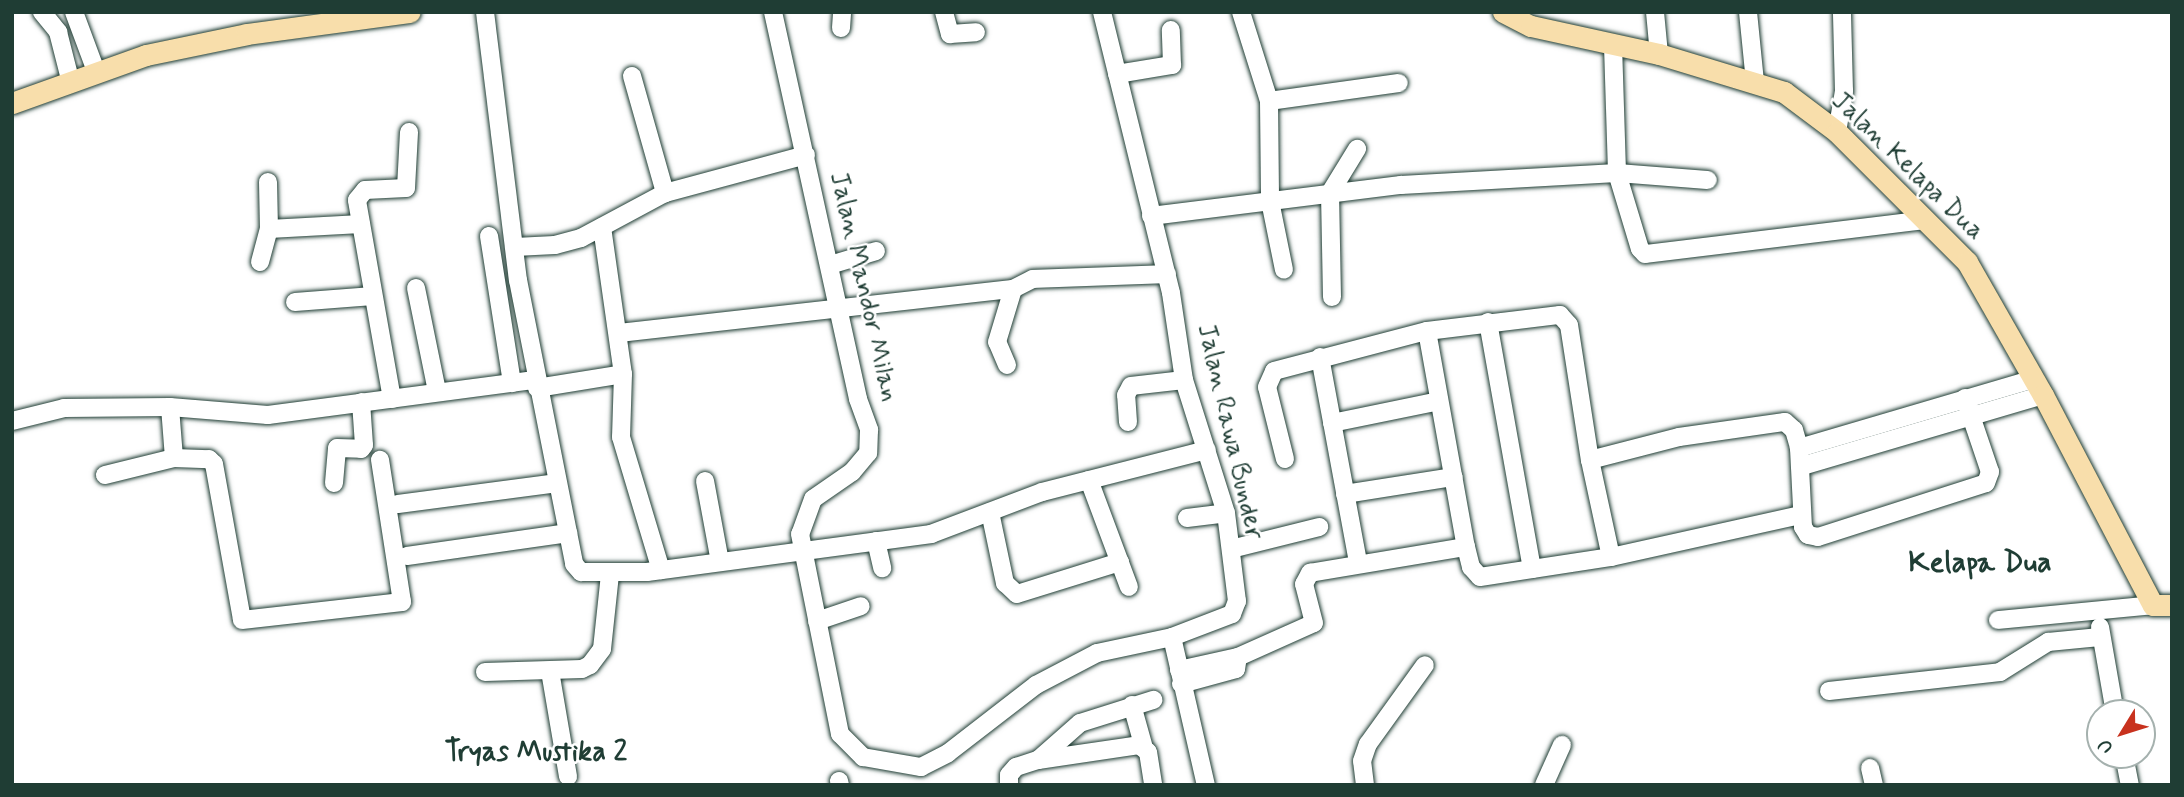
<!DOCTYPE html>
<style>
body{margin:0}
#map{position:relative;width:2184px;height:797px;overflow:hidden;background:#fff;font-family:Mynerve,sans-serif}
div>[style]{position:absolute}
.roads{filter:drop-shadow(0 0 2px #1f3d34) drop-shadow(0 0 2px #1f3d34)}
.minor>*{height:18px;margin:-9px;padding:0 9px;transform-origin:9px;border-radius:9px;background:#fff}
.major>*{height:21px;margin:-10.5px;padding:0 10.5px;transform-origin:10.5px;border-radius:10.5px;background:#f8deab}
span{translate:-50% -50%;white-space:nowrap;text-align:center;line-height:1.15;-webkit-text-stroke:5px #fff;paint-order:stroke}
.street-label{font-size:26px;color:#1f3d34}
.neighbourhood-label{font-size:28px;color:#1f3d34;font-weight:700}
.quarter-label{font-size:30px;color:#1f3d34;font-weight:700}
.frame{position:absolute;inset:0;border:14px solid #1f3d34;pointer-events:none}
.north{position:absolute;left:2086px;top:699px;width:70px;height:70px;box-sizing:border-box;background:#fff;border:2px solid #a5b1ae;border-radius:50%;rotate:232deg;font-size:19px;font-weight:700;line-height:28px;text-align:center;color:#1f3d34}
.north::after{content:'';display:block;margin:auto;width:24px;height:32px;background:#c8321e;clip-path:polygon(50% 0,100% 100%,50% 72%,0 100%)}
</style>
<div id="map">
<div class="roads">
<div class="minor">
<div style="left:42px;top:12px;width:26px;rotate:51deg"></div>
<div style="left:58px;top:32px;width:53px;rotate:75.7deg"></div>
<div style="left:74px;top:12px;width:63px;rotate:69.6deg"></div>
<div style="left:485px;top:12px;width:270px;rotate:83deg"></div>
<div style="left:518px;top:280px;width:289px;rotate:78.8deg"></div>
<div style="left:574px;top:564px;width:11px;rotate:49deg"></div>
<div style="left:581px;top:572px;width:66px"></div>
<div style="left:647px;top:572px;width:287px;rotate:-7.6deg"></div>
<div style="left:931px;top:534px;width:119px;rotate:-20.7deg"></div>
<div style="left:1042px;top:492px;width:170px;rotate:-14.3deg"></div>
<div style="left:773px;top:12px;width:396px;rotate:77.6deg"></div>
<div style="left:858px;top:399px;width:33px;rotate:70deg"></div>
<div style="left:869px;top:430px;width:23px;rotate:92deg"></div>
<div style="left:868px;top:453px;width:25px;rotate:130deg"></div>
<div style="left:852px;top:472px;width:47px;rotate:145.3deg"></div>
<div style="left:813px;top:499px;width:37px;rotate:110deg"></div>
<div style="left:800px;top:534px;width:204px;rotate:78.7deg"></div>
<div style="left:840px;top:734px;width:33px;rotate:45deg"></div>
<div style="left:863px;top:757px;width:59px;rotate:9.8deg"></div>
<div style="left:921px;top:767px;width:30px;rotate:-27deg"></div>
<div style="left:948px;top:753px;width:111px;rotate:-37.7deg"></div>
<div style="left:1036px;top:685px;width:69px;rotate:-27.7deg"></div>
<div style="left:1097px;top:653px;width:77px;rotate:-12deg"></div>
<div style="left:944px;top:12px;width:23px;rotate:75deg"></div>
<div style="left:950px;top:34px;width:26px;rotate:-4deg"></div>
<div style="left:1102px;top:12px;width:289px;rotate:76.2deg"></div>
<div style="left:1171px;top:293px;width:88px;rotate:81.5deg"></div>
<div style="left:1184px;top:380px;width:139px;rotate:72.5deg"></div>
<div style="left:1226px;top:513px;width:89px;rotate:82.9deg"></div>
<div style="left:1237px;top:601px;width:14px;rotate:111deg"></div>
<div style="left:1232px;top:614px;width:64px;rotate:159deg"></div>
<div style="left:1172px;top:637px;width:152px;rotate:77.1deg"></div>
<div style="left:1241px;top:12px;width:93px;rotate:72.5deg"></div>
<div style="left:1269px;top:101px;width:100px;rotate:89.4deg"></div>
<div style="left:1270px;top:201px;width:70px;rotate:78.5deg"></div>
<div style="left:1655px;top:12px;width:42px;rotate:84.6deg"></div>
<div style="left:1748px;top:12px;width:70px;rotate:84.3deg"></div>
<div style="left:841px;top:28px;width:16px;rotate:-86deg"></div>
<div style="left:1613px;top:45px;width:128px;rotate:88.2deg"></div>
<div style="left:1617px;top:173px;width:91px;rotate:4.4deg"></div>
<div style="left:1117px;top:74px;width:56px;rotate:-9.3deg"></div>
<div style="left:1172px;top:65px;width:35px;rotate:-92deg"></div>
<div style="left:632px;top:76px;width:122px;rotate:74.2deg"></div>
<div style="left:665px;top:193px;width:146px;rotate:-15.1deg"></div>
<div style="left:1269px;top:101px;width:131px;rotate:-7.9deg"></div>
<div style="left:1837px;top:132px;width:42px;rotate:-80.3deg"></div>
<div style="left:1844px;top:91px;width:79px;rotate:-91.5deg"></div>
<div style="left:268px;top:182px;width:47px;rotate:88.8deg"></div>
<div style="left:1151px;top:216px;width:252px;rotate:-7.1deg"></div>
<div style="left:1401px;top:185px;width:216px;rotate:-3.2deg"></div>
<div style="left:1617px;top:173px;width:79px;rotate:73.2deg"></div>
<div style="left:1640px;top:249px;width:7px;rotate:45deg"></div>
<div style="left:1645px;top:254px;width:283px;rotate:-6.9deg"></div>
<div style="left:602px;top:227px;width:148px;rotate:81.9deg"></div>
<div style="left:623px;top:374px;width:63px;rotate:91.8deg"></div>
<div style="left:621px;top:437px;width:139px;rotate:73.3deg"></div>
<div style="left:489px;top:236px;width:149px;rotate:81.1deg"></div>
<div style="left:515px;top:247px;width:40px;rotate:-2.9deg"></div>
<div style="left:555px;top:245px;width:27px;rotate:-15deg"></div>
<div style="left:581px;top:238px;width:95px;rotate:-28.2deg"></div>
<div style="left:260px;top:262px;width:34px;rotate:-75deg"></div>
<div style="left:269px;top:229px;width:92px;rotate:-3.1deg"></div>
<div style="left:830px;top:265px;width:48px;rotate:-16.9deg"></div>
<div style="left:416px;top:288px;width:105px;rotate:78.5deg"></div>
<div style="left:1332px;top:297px;width:104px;rotate:-91.1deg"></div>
<div style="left:1330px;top:193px;width:52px;rotate:-58.5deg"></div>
<div style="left:295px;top:302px;width:78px;rotate:-4.4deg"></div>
<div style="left:1488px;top:322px;width:251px;rotate:79.9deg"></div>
<div style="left:1427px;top:331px;width:219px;rotate:79.8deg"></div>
<div style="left:1466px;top:547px;width:21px;rotate:76deg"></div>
<div style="left:1471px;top:567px;width:13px;rotate:48deg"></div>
<div style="left:1480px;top:577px;width:133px;rotate:-8.7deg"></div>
<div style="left:1611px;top:557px;width:194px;rotate:-12.5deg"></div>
<div style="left:619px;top:333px;width:396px;rotate:-6.4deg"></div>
<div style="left:1320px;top:357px;width:209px;rotate:79.5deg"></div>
<div style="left:1007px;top:365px;width:25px;rotate:-113deg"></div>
<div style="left:997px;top:342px;width:55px;rotate:-73.2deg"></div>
<div style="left:1013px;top:289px;width:22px;rotate:-27deg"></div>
<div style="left:1033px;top:279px;width:134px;rotate:-2.1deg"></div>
<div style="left:537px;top:388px;width:87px;rotate:-9.2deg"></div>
<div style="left:392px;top:399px;width:202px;rotate:-100deg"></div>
<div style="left:357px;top:200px;width:13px;rotate:-51deg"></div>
<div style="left:365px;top:190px;width:41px;rotate:-2.8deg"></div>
<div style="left:406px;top:188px;width:56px;rotate:-86.9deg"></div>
<div style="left:12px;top:421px;width:54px;rotate:-14deg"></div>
<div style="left:64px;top:408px;width:106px;rotate:-0.5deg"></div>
<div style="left:170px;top:407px;width:98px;rotate:4.7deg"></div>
<div style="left:268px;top:415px;width:269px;rotate:-7.5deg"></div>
<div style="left:1128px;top:422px;width:27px;rotate:-94deg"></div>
<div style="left:1126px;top:395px;width:10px;rotate:-61deg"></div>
<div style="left:1131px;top:386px;width:53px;rotate:-6.5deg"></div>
<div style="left:1332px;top:423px;width:109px;rotate:-11.6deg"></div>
<div style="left:1799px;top:448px;width:245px;rotate:-16.4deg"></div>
<div style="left:174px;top:458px;width:35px;rotate:2deg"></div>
<div style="left:209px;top:459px;width:7px;rotate:45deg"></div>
<div style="left:214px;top:464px;width:158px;rotate:79.8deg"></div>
<div style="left:242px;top:620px;width:161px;rotate:-6.4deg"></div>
<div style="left:402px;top:602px;width:144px;rotate:-98.8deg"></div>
<div style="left:1285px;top:459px;width:74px;rotate:-104deg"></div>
<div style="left:1267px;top:387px;width:17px;rotate:-66deg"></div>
<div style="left:1274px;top:371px;width:158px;rotate:-14.7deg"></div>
<div style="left:1427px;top:331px;width:134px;rotate:-6.9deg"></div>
<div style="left:1560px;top:315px;width:13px;rotate:48deg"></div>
<div style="left:1569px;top:325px;width:137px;rotate:81.2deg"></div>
<div style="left:1590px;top:460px;width:99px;rotate:77.8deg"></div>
<div style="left:1590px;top:460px;width:92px;rotate:-14.5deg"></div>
<div style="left:1679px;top:437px;width:107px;rotate:-8.1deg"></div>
<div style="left:1785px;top:422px;width:12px;rotate:42deg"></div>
<div style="left:1794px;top:430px;width:19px;rotate:74deg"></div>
<div style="left:1799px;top:448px;width:79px;rotate:87.1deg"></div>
<div style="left:1803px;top:527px;width:9px;rotate:58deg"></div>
<div style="left:1808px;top:535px;width:10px;rotate:11deg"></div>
<div style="left:1818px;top:537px;width:176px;rotate:-17.8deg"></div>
<div style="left:1986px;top:483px;width:12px;rotate:-70deg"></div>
<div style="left:1990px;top:472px;width:78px;rotate:-108.7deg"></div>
<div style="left:1802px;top:466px;width:251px;rotate:-16.4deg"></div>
<div style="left:105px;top:475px;width:71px;rotate:-13.8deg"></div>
<div style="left:174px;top:458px;width:51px;rotate:-94.5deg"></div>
<div style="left:1089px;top:480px;width:114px;rotate:69.5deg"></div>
<div style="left:705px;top:481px;width:82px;rotate:79.5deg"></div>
<div style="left:334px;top:483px;width:35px;rotate:-85deg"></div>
<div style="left:337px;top:448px;width:24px;rotate:2deg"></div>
<div style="left:361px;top:449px;width:5px;rotate:-53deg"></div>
<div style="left:364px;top:445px;width:43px;rotate:-94deg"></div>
<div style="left:1345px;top:494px;width:110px;rotate:-8.9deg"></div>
<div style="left:398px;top:504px;width:161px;rotate:-7.5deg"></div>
<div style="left:990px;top:512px;width:73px;rotate:78.1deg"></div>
<div style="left:1005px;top:583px;width:16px;rotate:43deg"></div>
<div style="left:1017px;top:594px;width:108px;rotate:-17.3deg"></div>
<div style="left:1187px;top:518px;width:39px;rotate:-7deg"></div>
<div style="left:876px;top:541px;width:28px;rotate:77deg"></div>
<div style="left:1231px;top:549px;width:91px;rotate:-14deg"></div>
<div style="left:407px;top:556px;width:163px;rotate:-8.1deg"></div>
<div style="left:1998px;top:620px;width:156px;rotate:-5.5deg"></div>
<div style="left:817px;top:621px;width:46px;rotate:-18.8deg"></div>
<div style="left:2100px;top:627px;width:87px;rotate:80.1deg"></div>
<div style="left:1179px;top:670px;width:60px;rotate:-12.4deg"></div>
<div style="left:1238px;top:657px;width:83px;rotate:-24.1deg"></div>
<div style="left:1314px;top:623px;width:40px;rotate:-104.4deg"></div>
<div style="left:1304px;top:584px;width:13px;rotate:-61deg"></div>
<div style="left:1310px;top:573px;width:158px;rotate:-9.5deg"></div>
<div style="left:550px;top:671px;width:107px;rotate:80.3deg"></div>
<div style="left:485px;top:672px;width:97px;rotate:-1.8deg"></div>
<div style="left:582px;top:669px;width:9px;rotate:-27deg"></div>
<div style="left:590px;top:665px;width:20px;rotate:-53deg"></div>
<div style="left:602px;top:649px;width:75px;rotate:-83.9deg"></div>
<div style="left:1181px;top:684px;width:57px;rotate:-15.3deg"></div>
<div style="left:1236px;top:669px;width:12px;rotate:-81deg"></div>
<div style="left:1829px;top:691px;width:172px;rotate:-6.3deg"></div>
<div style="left:2000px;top:672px;width:57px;rotate:-32deg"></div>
<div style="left:2048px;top:642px;width:52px;rotate:-5.5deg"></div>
<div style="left:1132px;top:705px;width:45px;rotate:74.4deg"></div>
<div style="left:2124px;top:755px;width:31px;rotate:79deg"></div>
<div style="left:1038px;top:760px;width:56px;rotate:-41.4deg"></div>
<div style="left:1080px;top:723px;width:77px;rotate:-17.5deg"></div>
<div style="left:1870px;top:768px;width:17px;rotate:77deg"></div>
<div style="left:839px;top:781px;width:4px;rotate:76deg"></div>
<div style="left:1009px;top:785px;width:10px;rotate:-90deg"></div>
<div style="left:1009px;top:775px;width:11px;rotate:-49deg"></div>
<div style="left:1016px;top:767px;width:23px;rotate:-18deg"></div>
<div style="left:1038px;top:760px;width:102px;rotate:-8.4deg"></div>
<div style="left:1139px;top:745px;width:11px;rotate:38deg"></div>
<div style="left:1148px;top:752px;width:33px;rotate:81deg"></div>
<div style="left:1365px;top:785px;width:24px;rotate:-97deg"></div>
<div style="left:1362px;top:761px;width:18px;rotate:-71deg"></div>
<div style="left:1368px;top:744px;width:97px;rotate:-54.2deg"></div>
<div style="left:1544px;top:785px;width:44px;rotate:-65.8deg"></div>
</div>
<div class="major">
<div style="left:1503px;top:12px;width:31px;rotate:27deg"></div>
<div style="left:1531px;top:26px;width:131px;rotate:12.3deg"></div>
<div style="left:1659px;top:54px;width:131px;rotate:16.9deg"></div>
<div style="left:1784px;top:92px;width:66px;rotate:37deg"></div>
<div style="left:1837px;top:132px;width:184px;rotate:45deg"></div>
<div style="left:1967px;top:262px;width:153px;rotate:60.3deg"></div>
<div style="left:2043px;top:395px;width:237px;rotate:62.4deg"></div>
<div style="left:2153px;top:605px;width:19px"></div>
<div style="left:12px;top:103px;width:142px;rotate:-19.7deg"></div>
<div style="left:146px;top:55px;width:103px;rotate:-11.7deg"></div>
<div style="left:247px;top:34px;width:164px;rotate:-7.7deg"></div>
</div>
</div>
<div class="street-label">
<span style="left:1907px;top:167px;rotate:44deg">Jalan Kelapa Dua</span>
<span style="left:863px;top:287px;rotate:77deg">Jalan Mandor Milan</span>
<span style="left:1229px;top:432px;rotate:77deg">Jalan Rawa Bunder</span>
</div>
<div class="neighbourhood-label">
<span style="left:536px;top:753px">Tryas Mustika 2</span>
</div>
<div class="quarter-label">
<span style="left:1980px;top:563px">Kelapa Dua</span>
</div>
<div class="frame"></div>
<div class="north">U</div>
</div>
